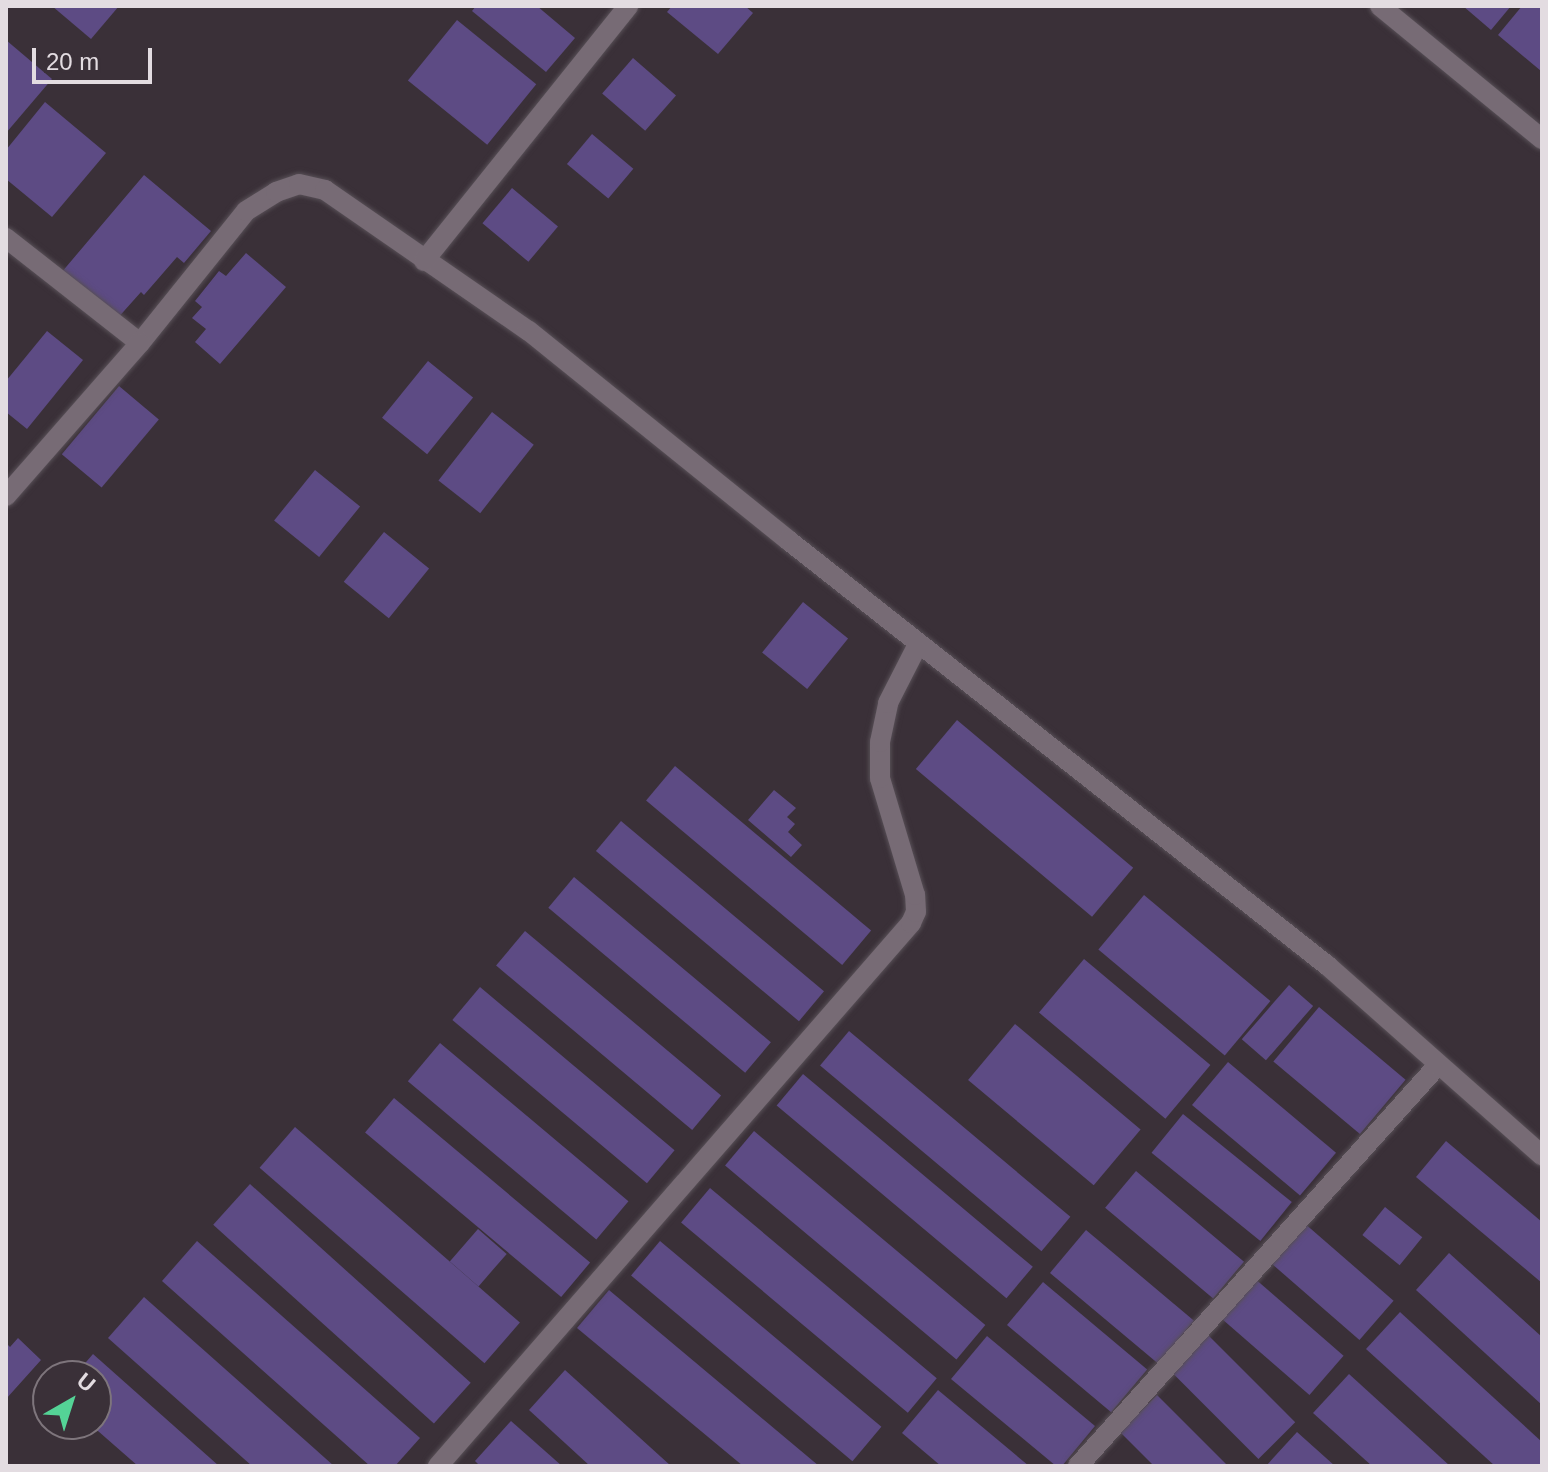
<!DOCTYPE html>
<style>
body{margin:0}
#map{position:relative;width:1548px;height:1472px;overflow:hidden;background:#3a3038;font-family:Helvetica,sans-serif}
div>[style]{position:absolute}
.building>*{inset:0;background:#5d4b84;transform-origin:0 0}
.roads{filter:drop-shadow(0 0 2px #574f56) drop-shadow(0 0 2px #574f56)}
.service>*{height:20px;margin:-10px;padding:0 10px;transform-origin:10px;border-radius:10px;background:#776b75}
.minor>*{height:20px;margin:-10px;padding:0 10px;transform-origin:10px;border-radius:10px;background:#776b75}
span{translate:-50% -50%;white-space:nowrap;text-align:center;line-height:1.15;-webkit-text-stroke:6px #3a3038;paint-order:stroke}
.frame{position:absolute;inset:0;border:8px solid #e3dce1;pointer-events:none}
.north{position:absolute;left:32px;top:1360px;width:80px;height:80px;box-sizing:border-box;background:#3a3038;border:2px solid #7e757c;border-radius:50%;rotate:39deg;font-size:22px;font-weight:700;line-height:32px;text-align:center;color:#e3dce1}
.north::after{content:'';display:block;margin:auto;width:28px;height:36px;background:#54d396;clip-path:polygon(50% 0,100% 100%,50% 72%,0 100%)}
.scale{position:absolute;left:32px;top:48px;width:120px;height:36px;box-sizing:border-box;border:4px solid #e3dce1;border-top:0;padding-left:10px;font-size:24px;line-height:28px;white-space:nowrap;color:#e3dce1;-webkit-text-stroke:6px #3a3038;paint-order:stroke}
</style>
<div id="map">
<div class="building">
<div style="clip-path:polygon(52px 6px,119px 6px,91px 39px)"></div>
<div style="clip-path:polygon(476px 6px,537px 6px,575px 38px,546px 72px,472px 11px)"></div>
<div style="clip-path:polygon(672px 6px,745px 6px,753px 13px,718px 54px,667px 12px)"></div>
<div style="clip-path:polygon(1463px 6px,1511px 6px,1491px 30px)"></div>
<div style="clip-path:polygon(1522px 6px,1542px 6px,1541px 71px,1498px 35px)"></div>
<div style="left:457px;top:20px;width:102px;height:78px;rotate:39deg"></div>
<div style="clip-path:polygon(6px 40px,52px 79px,6px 133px)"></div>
<div style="left:633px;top:58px;width:57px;height:47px;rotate:41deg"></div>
<div style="clip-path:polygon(45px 102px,106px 153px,52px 217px,6px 179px,6px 150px)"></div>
<div style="left:592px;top:134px;width:54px;height:39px;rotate:40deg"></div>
<div style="clip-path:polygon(144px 175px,211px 231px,184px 263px,177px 257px,144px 295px,141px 292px,116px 320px,61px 273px)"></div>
<div style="left:512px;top:188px;width:60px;height:46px;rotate:40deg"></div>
<div style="clip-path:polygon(246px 253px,286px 287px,220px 364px,195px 342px,206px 329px,192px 318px,202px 307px,195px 301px,219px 271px,226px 276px)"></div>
<div style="clip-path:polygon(47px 331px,83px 360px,27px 429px,6px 412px,6px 381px)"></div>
<div style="left:428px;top:361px;width:58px;height:73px;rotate:39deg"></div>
<div style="left:119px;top:386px;width:52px;height:89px;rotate:40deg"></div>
<div style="left:492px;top:412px;width:53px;height:87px;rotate:38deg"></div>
<div style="left:315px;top:470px;width:58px;height:65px;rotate:39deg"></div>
<div style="left:384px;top:532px;width:58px;height:64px;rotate:39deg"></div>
<div style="left:803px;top:602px;width:58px;height:65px;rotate:39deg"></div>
<div style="left:957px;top:720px;width:230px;height:64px;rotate:40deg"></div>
<div style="left:675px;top:766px;width:256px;height:45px;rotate:40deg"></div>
<div style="clip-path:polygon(774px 790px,796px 808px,787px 817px,795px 824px,788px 832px,802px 845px,791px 857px,748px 820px)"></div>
<div style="left:621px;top:821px;width:265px;height:39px;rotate:40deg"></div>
<div style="left:574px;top:877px;width:257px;height:40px;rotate:40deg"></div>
<div style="left:1144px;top:895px;width:165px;height:71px;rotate:40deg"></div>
<div style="left:525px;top:931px;width:256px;height:45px;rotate:40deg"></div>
<div style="left:1084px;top:959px;width:165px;height:70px;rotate:40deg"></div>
<div style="left:1289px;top:985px;width:32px;height:72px;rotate:41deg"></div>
<div style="left:480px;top:987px;width:254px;height:43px;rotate:40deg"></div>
<div style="left:1319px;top:1007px;width:113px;height:71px;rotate:40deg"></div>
<div style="left:1015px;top:1024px;width:164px;height:73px;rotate:40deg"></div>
<div style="left:849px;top:1031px;width:289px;height:45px;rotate:40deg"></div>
<div style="left:440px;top:1043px;width:246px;height:50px;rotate:40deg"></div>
<div style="left:1228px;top:1062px;width:141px;height:56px;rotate:40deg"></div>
<div style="left:803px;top:1074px;width:300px;height:41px;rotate:40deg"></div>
<div style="left:394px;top:1098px;width:256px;height:45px;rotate:40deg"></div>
<div style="left:1183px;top:1114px;width:140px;height:50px;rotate:39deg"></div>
<div style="left:295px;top:1127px;width:298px;height:54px;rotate:41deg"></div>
<div style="left:754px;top:1131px;width:302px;height:45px;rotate:40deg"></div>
<div style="clip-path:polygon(1446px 1141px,1542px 1222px,1542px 1283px,1416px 1177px)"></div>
<div style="left:1136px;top:1171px;width:141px;height:48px;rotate:40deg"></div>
<div style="left:250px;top:1184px;width:297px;height:55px;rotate:42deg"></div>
<div style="left:710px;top:1188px;width:296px;height:45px;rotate:40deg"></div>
<div style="left:1385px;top:1207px;width:48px;height:36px;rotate:39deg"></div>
<div style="left:1303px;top:1222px;width:120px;height:52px;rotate:41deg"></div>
<div style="left:478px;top:1229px;width:38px;height:43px;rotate:41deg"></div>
<div style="left:1086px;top:1230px;width:141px;height:56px;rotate:40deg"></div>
<div style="clip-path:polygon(197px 1241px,420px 1438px,395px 1466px,370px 1466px,162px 1281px)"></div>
<div style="left:660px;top:1241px;width:289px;height:45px;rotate:40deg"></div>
<div style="clip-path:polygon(1449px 1253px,1542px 1337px,1542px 1405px,1416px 1290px)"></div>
<div style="left:1253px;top:1277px;width:120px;height:52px;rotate:41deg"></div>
<div style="left:1043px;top:1282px;width:136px;height:56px;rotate:40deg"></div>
<div style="clip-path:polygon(609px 1290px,819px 1466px,743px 1466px,577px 1328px)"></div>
<div style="clip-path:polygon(144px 1297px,334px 1466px,252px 1466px,108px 1338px)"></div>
<div style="clip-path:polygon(1400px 1312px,1542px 1442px,1542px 1466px,1495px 1466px,1366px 1349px)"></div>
<div style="left:1204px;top:1331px;width:129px;height:52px;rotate:45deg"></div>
<div style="clip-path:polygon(987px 1336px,1095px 1426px,1062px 1466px,1056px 1466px,951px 1379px)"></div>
<div style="clip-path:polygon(18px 1338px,41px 1360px,6px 1399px,6px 1343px,10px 1347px)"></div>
<div style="clip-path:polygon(93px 1354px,219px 1466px,138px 1466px,90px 1424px,96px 1424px,96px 1376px,74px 1376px)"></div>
<div style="clip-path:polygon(565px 1370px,671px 1466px,590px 1466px,529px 1410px)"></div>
<div style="clip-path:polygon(1349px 1374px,1450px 1466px,1372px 1466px,1313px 1413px)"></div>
<div style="clip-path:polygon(938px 1390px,1029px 1466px,941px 1466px,902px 1433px)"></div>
<div style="clip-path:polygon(1157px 1395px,1228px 1466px,1154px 1466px,1120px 1432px)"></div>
<div style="clip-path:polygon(511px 1421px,562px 1466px,480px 1466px,475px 1461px)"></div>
<div style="clip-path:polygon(1297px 1432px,1335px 1466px,1266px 1466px)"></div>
</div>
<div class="roads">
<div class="service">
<div style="left:438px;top:1466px;width:720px;rotate:-48.94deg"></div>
<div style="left:911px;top:923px;width:12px;rotate:-66deg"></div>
<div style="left:916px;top:912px;width:17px;rotate:-93deg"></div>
<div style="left:915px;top:895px;width:122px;rotate:-106.7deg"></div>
<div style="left:880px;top:778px;width:36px;rotate:-90deg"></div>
<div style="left:880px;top:742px;width:40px;rotate:-78deg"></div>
<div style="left:888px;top:703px;width:66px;rotate:-63deg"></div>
<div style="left:1078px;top:1466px;width:539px;rotate:-48.08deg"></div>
</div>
<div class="minor">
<div style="left:1380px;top:6px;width:210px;rotate:39.4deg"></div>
<div style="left:6px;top:238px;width:170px;rotate:38.1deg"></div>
<div style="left:140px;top:343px;width:169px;rotate:-51.2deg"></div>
<div style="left:246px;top:211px;width:36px;rotate:-32deg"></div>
<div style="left:276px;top:192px;width:24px;rotate:-19deg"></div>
<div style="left:299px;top:184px;width:27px;rotate:13deg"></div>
<div style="left:325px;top:190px;width:248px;rotate:34.7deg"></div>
<div style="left:529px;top:331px;width:333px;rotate:38.9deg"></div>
<div style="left:788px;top:540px;width:688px;rotate:38.27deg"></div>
<div style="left:1328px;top:966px;width:286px;rotate:41.5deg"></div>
<div style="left:424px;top:261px;width:327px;rotate:-51.3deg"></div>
<div style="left:6px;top:496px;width:203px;rotate:-48.8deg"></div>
</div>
</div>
<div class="frame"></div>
<div class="north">U</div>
<div class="scale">20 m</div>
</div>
